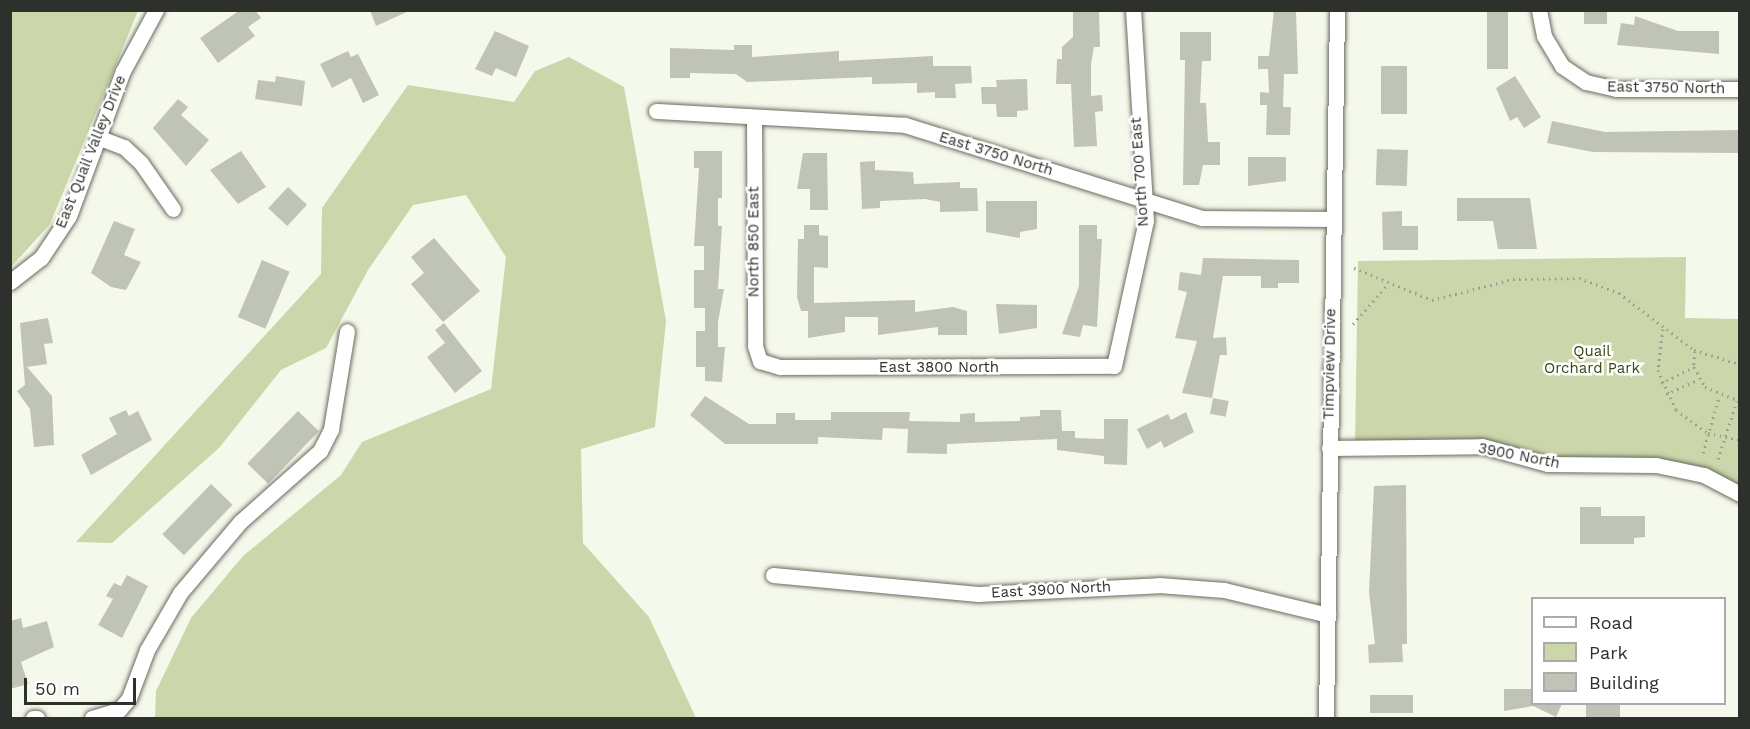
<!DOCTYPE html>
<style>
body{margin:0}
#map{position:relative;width:1750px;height:729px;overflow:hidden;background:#f5f9eb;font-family:"Work Sans",sans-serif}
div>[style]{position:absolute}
.green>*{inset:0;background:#cbd6aa}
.building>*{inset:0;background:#c0c4b6;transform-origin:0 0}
.path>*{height:3px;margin-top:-1.5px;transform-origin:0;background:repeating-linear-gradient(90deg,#9a9d93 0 1.5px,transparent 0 6px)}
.roads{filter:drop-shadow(0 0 2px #696c60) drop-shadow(0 0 2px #696c60)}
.minor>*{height:15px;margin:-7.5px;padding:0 7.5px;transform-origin:7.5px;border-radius:7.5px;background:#fff}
span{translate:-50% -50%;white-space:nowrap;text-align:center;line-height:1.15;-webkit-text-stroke:5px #fff;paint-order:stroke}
.street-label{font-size:15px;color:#2e302b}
.park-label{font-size:15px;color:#3b4512}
.frame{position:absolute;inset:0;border:12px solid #2e302b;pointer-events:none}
.legend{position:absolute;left:1531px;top:597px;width:195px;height:108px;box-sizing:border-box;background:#fff;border:2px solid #abacaa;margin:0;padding:8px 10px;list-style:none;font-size:18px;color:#2e302b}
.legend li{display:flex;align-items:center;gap:12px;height:30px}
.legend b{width:30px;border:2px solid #abacaa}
.scale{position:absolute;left:24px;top:678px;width:112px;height:27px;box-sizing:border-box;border:3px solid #2e302b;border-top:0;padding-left:8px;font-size:18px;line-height:21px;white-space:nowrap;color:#2e302b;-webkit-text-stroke:4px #fff;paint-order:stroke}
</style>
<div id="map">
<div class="green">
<div style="clip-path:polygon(11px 10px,138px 11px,50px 224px,11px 267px)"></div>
<div style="clip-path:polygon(569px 57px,624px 87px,666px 321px,655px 427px,581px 449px,583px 543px,649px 617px,696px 718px,155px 718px,156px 691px,191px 618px,243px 556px,341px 475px,362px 442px,491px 389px,506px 257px,466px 195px,413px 205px,368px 270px,326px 348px,281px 370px,219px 448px,112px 543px,76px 542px,321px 274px,322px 208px,408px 85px,514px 102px,535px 71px)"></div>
<div style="clip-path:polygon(1686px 257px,1685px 318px,1739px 319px,1739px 490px,1704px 472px,1549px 461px,1481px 442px,1355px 444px,1358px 261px)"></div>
</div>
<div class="building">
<div style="clip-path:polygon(240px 10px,255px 10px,261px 18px,248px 27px,255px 36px,218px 63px,200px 38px)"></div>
<div style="clip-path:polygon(370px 10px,411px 10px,376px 26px)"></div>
<div style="clip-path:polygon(1073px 10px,1099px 10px,1100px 47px,1094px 47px,1091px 64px,1091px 96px,1102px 95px,1103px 111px,1095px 112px,1097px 146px,1074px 147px,1071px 84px,1056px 84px,1057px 59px,1062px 59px,1062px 47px,1073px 37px)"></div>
<div style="clip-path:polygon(1274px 10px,1296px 10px,1298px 74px,1284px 74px,1283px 107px,1291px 107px,1290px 135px,1266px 135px,1267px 105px,1260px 105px,1260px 92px,1269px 93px,1268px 69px,1258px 69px,1258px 56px,1269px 56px)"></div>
<div style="left:1487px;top:10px;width:21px;height:59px"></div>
<div style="left:1584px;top:10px;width:23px;height:14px"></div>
<div style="clip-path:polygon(1635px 16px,1678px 31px,1719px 31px,1719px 54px,1617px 45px,1621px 23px,1634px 25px)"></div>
<div style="clip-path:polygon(495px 31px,529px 46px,516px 77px,496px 68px,492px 76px,475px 69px)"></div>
<div style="clip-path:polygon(1180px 32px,1211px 32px,1211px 61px,1202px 61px,1200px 103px,1206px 103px,1208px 142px,1220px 142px,1220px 165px,1203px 165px,1199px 185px,1183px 185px,1185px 60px,1180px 60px)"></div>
<div style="clip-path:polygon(734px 45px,752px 45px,752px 57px,839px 51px,839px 61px,933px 56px,933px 66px,971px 66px,972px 83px,955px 84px,956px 98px,935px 98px,935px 92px,917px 93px,917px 83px,872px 84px,872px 77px,747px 82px,736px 74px,690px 73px,690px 78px,670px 78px,670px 48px,734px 50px)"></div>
<div style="clip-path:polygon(348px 51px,351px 57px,358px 54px,379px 95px,363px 103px,351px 78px,332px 88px,320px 64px)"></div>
<div style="left:1381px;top:66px;width:26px;height:48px"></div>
<div style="clip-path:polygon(276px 76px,305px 81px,302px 106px,255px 99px,258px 80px,275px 82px)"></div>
<div style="clip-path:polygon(1515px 76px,1541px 117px,1524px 128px,1517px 117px,1510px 121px,1496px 88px)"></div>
<div style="clip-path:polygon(1027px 79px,1028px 110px,1017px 111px,1017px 117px,997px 117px,996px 104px,982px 104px,981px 87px,997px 87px,996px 80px)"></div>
<div style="clip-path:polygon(178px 99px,188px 107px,181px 115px,209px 140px,186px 166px,153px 128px)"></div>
<div style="clip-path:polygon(1552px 121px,1605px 132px,1740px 130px,1740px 153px,1593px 152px,1547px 143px)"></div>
<div style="left:1377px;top:149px;width:31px;height:36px;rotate:2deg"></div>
<div style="clip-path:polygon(241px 151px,266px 187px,238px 204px,210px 170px)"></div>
<div style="clip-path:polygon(694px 151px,722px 151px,722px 198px,718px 198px,718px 226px,722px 226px,718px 289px,724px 289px,718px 322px,718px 347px,725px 347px,722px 382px,705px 381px,705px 367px,696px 367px,696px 331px,705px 331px,705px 308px,694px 308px,694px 270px,704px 270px,704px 246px,694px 246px,699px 168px,694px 168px)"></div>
<div style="clip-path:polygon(803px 153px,827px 153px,828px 210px,810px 210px,810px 189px,797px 189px)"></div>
<div style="clip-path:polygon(1248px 157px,1286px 157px,1286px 181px,1248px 186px)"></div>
<div style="clip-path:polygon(875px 161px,875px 170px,913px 172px,914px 184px,960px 182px,960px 188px,977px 188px,978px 211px,940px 212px,940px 202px,925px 199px,880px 201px,880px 208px,862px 209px,860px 162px)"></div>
<div style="left:288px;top:187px;width:26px;height:29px;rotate:43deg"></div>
<div style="clip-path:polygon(1457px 198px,1530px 198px,1537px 249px,1498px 249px,1493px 221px,1457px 221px)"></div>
<div style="clip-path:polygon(986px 201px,1037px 201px,1037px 229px,1020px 232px,1020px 238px,986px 232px)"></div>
<div style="clip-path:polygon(1402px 211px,1402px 226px,1418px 226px,1418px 250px,1383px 250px,1382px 212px)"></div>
<div style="clip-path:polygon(114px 221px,135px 229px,124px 255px,141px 262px,126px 290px,111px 287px,91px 273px)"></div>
<div style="clip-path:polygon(804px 225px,819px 225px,819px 235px,828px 236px,828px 268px,814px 267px,814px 303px,915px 300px,915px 312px,953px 307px,967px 311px,967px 335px,938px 335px,938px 327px,878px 335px,878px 317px,845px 317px,845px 332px,808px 338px,808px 311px,801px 311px,797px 297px,798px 239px,804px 239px)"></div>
<div style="clip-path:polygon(1079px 225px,1097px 225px,1097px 239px,1102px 239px,1097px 327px,1083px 325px,1080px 337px,1062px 334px,1079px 286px)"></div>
<div style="clip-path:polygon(434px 238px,480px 291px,443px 322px,411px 284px,424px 273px,411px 257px)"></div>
<div style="clip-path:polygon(1203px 258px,1299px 260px,1299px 283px,1278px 283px,1278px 288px,1261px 288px,1261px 276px,1223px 276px,1213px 338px,1226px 337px,1227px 355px,1220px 355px,1212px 398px,1182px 393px,1197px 341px,1175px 338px,1187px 292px,1178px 290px,1180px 272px,1201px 275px)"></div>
<div style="left:262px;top:260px;width:30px;height:62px;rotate:23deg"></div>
<div style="clip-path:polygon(996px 304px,1037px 305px,1037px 328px,999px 334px)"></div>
<div style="clip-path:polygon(48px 318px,53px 343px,44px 344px,47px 364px,27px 367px,52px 396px,54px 445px,34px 447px,30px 409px,17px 391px,25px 385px,20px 323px)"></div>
<div style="clip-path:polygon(444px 323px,482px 371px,455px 393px,427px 357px,445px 343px,435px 330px)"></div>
<div style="clip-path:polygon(705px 396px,749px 424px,776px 424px,776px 413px,795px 413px,795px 420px,831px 420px,831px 412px,910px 412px,909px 421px,960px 422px,960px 414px,975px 413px,975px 422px,1020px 421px,1020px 417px,1040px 416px,1040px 410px,1061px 410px,1062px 431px,1075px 431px,1075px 438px,1104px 439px,1104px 419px,1128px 419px,1127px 465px,1104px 464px,1104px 456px,1057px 450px,1057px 439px,947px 444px,947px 454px,907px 453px,908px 429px,883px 428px,882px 440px,818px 437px,818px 444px,725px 444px,690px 415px)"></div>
<div style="left:1213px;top:398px;width:16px;height:16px;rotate:11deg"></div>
<div style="clip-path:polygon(126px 410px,129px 416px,138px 411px,152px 440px,91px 475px,81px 455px,117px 434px,109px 418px)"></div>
<div style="left:298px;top:411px;width:29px;height:73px;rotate:44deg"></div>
<div style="clip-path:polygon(1186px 412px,1194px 432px,1164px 448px,1161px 441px,1147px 449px,1137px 429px,1168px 414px,1171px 420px)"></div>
<div style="left:211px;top:484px;width:30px;height:70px;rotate:44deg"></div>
<div style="clip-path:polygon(1406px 485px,1407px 644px,1402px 644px,1403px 662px,1369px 663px,1368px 645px,1375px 644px,1369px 592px,1374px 486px)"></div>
<div style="clip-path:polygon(1580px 507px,1601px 507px,1601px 516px,1645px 516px,1645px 537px,1634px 538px,1634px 544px,1580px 544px)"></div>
<div style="clip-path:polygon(127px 575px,148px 586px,122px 638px,98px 625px,113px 599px,106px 596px,114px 583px,121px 586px)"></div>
<div style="clip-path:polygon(21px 618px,23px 628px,47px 621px,54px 647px,21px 662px,28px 684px,10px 689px,10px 621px)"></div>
<div style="clip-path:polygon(1504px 689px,1533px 689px,1533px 704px,1562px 704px,1556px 717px,1533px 706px,1504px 711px)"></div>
<div style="left:1370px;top:695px;width:43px;height:18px"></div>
<div style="left:1586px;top:704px;width:34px;height:14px"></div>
</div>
<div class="path">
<div style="left:1354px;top:268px;width:84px;rotate:22.3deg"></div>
<div style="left:1432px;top:300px;width:84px;rotate:-14.5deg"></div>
<div style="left:1513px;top:279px;width:66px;rotate:-0.9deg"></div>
<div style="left:1579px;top:278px;width:43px;rotate:20.6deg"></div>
<div style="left:1619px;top:293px;width:94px;rotate:37.2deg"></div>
<div style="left:1694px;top:350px;width:48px;rotate:16.9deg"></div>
<div style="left:1353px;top:324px;width:53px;rotate:-48.8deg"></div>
<div style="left:1663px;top:329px;width:41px;rotate:97deg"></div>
<div style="left:1658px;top:370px;width:44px;rotate:65.8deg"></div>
<div style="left:1676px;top:410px;width:39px;rotate:36deg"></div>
<div style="left:1708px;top:433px;width:33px;rotate:12deg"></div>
<div style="left:1695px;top:351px;width:16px;rotate:94deg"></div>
<div style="left:1694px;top:367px;width:23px;rotate:61deg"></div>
<div style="left:1705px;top:387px;width:38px;rotate:22deg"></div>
<div style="left:1661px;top:383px;width:37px;rotate:-26deg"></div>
<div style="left:1666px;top:394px;width:36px;rotate:-24deg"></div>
<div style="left:1703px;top:453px;width:58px;rotate:-74.1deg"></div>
<div style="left:1718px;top:459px;width:61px;rotate:-71.9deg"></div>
</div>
<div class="roads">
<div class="minor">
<div style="left:1539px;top:10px;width:26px;rotate:79deg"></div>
<div style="left:1544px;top:36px;width:35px;rotate:59deg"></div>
<div style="left:1562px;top:66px;width:29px;rotate:34deg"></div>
<div style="left:1586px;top:82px;width:31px;rotate:13deg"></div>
<div style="left:1616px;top:89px;width:124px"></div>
<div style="left:656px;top:111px;width:249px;rotate:3.2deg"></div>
<div style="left:905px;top:125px;width:311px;rotate:17.4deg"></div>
<div style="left:1202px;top:218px;width:129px;rotate:0.4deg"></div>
<div style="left:754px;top:117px;width:229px;rotate:89.7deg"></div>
<div style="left:755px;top:346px;width:16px;rotate:72deg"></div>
<div style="left:760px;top:361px;width:21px;rotate:17deg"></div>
<div style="left:780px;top:367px;width:334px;rotate:-0.2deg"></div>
<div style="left:1114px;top:366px;width:148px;rotate:-77.6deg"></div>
<div style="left:1146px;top:221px;width:211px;rotate:-93.5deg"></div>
<div style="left:100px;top:138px;width:26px;rotate:21deg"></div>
<div style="left:124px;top:147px;width:23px;rotate:43deg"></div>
<div style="left:141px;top:163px;width:56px;rotate:55.2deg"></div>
<div style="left:10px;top:282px;width:39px;rotate:-38deg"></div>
<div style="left:41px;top:258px;width:50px;rotate:-56.3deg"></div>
<div style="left:69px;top:216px;width:155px;rotate:-69.6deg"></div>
<div style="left:123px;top:71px;width:69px;rotate:-61.6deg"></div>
<div style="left:1329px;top:448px;width:153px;rotate:-0.7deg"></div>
<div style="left:1482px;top:446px;width:68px;rotate:15.3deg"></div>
<div style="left:1548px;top:464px;width:108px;rotate:0.5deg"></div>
<div style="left:1656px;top:465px;width:49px;rotate:11.8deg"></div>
<div style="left:1704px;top:475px;width:41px;rotate:27.8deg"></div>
<div style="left:773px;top:575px;width:206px;rotate:5.3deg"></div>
<div style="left:978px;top:594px;width:181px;rotate:-2.8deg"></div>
<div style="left:1159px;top:585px;width:65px;rotate:4.4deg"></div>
<div style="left:1224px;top:590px;width:107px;rotate:13.5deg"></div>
<div style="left:33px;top:718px;width:4px"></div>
<div style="left:92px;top:718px;width:28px;rotate:-17deg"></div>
<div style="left:119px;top:710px;width:16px;rotate:-50deg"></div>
<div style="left:129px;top:698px;width:51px;rotate:-69.4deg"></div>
<div style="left:147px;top:650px;width:66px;rotate:-59.9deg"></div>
<div style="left:180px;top:593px;width:93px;rotate:-49.8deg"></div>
<div style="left:240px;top:522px;width:107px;rotate:-41.6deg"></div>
<div style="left:320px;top:451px;width:25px;rotate:-63deg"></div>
<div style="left:331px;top:429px;width:99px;rotate:-80.7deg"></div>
<div style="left:1326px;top:718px;width:708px;rotate:-89.11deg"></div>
</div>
</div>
<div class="street-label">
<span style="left:1666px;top:88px;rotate:1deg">East 3750 North</span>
<span style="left:91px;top:152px;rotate:-68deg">East Quail Valley Drive</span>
<span style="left:996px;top:154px;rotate:17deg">East 3750 North</span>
<span style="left:1140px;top:172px;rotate:-94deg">North 700 East</span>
<span style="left:754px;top:242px;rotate:-90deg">North 850 East</span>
<span style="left:1330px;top:364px;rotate:-89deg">Timpview Drive</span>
<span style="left:939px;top:368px">East 3800 North</span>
<span style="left:1519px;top:456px;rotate:11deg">3900 North</span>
<span style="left:1051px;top:590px;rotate:-3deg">East 3900 North</span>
</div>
<div class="park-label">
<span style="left:1592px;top:360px">Quail<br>Orchard Park</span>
</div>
<div class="frame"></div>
<ul class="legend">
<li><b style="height:8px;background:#fff"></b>Road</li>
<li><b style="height:16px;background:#cbd6aa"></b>Park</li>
<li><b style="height:16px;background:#c0c4b6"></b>Building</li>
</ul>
<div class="scale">50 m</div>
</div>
